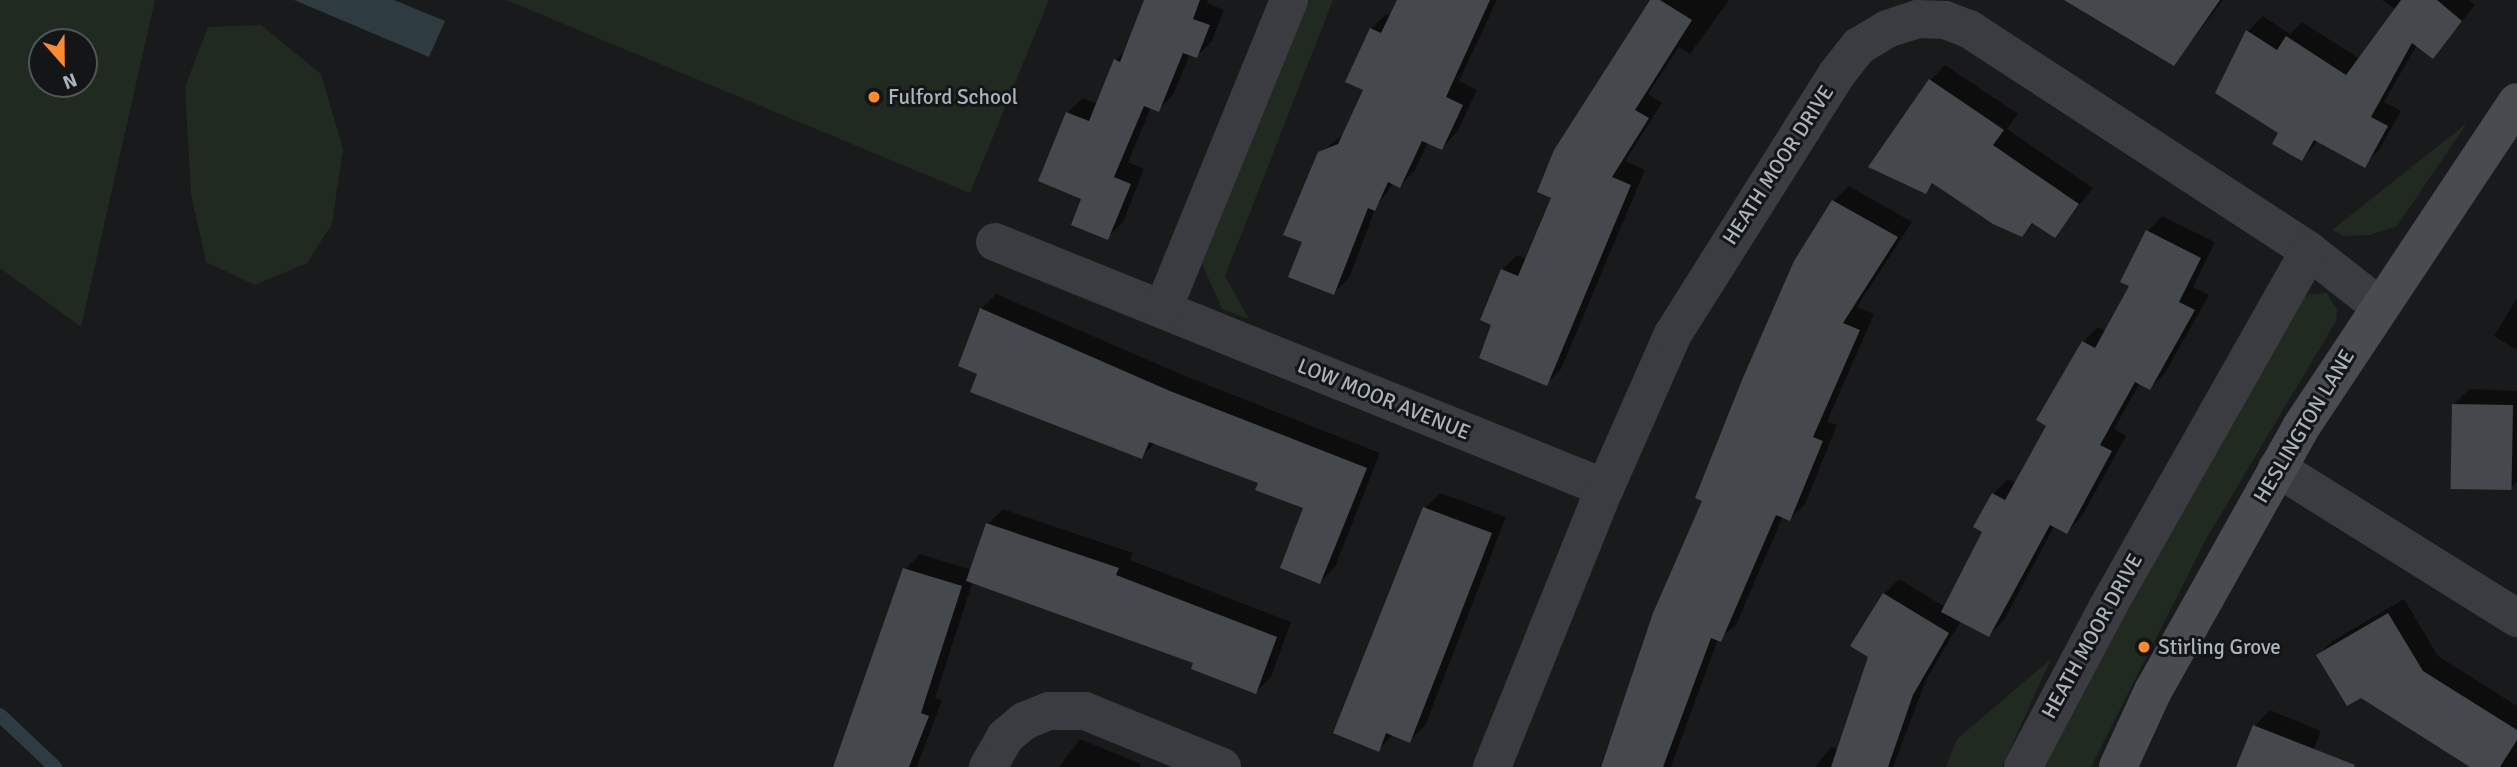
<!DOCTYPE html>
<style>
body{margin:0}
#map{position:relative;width:2517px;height:767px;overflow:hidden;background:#191a1c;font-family:Signika,sans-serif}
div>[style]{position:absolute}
.green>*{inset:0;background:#212a21}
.water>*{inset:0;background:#2e3c41}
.shadow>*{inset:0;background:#0007}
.stream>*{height:14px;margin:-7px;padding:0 7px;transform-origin:7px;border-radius:7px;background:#2e3c41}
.building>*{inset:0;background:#45484c;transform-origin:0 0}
.street>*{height:38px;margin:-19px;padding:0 19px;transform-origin:19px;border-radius:19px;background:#3a3c41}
.secondary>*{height:38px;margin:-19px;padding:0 19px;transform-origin:19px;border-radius:19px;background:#484c51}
.dots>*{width:19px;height:19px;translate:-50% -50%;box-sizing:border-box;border:4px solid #141517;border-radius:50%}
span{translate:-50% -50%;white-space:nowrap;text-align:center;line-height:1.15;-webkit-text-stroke:6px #141517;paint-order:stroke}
.poi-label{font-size:21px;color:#abb4bc}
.left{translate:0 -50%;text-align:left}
.street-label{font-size:21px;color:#abb4bc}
.north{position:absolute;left:28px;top:28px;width:70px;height:70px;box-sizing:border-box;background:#141517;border:2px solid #505559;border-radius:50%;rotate:159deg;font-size:19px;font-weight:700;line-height:28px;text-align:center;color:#abb4bc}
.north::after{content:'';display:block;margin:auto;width:24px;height:32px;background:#fb8b32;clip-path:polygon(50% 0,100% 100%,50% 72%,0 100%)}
</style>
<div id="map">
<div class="green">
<div style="clip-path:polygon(evenodd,0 0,155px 0,81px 327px,0 268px,0 0,42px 42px,84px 42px,84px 84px,42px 84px,42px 42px)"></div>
<div style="clip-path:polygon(506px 0,1049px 0,970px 193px)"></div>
<div style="clip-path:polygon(1309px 0,1333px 0,1225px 276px,1249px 319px,1222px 309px,1202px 264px)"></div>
<div style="clip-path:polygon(261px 25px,321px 74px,343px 149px,332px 224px,307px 263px,255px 285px,206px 262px,191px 194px,185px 87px,208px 27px)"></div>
<div style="clip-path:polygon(2467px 123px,2397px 226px,2370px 235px,2344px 236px,2332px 230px)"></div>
<div style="clip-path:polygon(2327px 293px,2337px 310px,2336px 321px,2206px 539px,2091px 767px,2038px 767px,2302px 300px,2309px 294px)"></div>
<div style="clip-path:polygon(2051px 659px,2002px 767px,1946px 767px,1957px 739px)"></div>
</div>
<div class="water">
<div style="clip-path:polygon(294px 0,394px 0,445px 21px,429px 57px)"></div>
</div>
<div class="shadow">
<div style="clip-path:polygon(1146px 0,1208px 0,1207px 3px,1224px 10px,1212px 41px,1197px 56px,1190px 54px,1173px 95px,1158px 110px,1151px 107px,1128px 162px,1144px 169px,1123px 222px,1107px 238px,1083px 198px,1067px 113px,1083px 98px,1098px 104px,1116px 60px,1127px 49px)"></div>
<div style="clip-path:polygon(1399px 0,1497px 0,1459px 81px,1477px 90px,1457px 132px,1442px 148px,1428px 142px,1415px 170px,1400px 186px,1394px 183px,1376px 207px,1349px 278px,1334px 293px,1304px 241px,1320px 153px,1345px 133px,1365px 90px,1371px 29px,1386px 14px,1391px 16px)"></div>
<div style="clip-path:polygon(1651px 0,1729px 0,1690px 54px,1679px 47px,1648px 94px,1662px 103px,1625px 161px,1645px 170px,1561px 369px,1546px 384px,1493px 324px,1502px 270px,1517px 255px,1527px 259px)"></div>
<div style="clip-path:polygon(2081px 0,2223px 0,2174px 64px)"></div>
<div style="clip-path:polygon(2382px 0,2469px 0,2475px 5px,2433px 57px,2417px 45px,2384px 102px,2401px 111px,2379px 150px,2364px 165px,2318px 141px,2302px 159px,2280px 133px,2217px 92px,2248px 31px,2263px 16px,2290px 34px,2302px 22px,2360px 59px,2396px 10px)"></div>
<div style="clip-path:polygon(1945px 65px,2018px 114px,2007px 129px,2093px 188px,2055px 236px,2035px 222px,2022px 235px,1934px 183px,1926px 191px,1930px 80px)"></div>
<div style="clip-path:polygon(1849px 186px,1912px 222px,1857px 307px,1874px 314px,1827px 422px,1837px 425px,1805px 504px,1790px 519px,1783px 516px,1736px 625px,1718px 639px,1671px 767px,1600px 767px,1655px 614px,1833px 201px)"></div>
<div style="clip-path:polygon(2162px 216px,2215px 242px,2193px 287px,2209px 295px,2165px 373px,2150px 388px,2140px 383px,2114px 429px,2126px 436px,2082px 516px,2067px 532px,2055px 525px,2004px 620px,1989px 635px,1961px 621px,1927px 678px,1893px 767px,1815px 767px,1831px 747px,1839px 750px,1870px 656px,1884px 594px,1899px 579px,1945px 607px,1984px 531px,1993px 494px,2008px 479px,2016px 483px,2049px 425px,2083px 342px,2098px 327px,2106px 332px,2132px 285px,2147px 232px)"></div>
<div style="clip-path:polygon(996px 294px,1185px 376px,1380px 453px,1335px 567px,1320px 582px,1305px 507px,1260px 482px,1155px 443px,1141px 457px,979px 373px,981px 309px)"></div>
<div style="clip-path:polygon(2517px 298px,2517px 350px,2494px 336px)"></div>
<div style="clip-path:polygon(2469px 389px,2517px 391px,2517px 482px,2510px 489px,2454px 404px)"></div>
<div style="clip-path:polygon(1440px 493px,1506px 517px,1425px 726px,1409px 741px,1393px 735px,1378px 750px,1425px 508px)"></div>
<div style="clip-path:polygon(1003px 509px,1133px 553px,1130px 560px,1291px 622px,1271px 677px,1256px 692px,1195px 662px,973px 581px,935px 698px,942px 700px,917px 767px,834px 767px,905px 569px,920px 554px,972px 570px,988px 524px)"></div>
<div style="clip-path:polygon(2404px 599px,2438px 656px,2517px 706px,2517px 767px,2473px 767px,2361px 696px,2318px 655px,2334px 640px)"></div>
<div style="clip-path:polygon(2270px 710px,2321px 731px,2307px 767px,2238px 767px,2255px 726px)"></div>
<div style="clip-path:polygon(1080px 739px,1141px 764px,1140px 767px,1059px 767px)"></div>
</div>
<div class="stream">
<div style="left:0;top:715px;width:76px;rotate:43.4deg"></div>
</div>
<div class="building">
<div style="clip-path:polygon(1144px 0,1200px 0,1193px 19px,1210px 25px,1197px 58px,1183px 53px,1159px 112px,1144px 106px,1114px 177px,1131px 184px,1108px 240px,1071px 225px,1081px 199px,1038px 181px,1066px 112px,1089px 121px,1114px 59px,1120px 62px)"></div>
<div style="clip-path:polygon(1397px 0,1490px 0,1446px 97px,1463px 105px,1442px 150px,1422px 141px,1400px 188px,1388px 182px,1375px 211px,1368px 208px,1334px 295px,1288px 277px,1302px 242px,1283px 235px,1318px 152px,1338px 144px,1363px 90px,1345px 82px,1370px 28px,1381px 33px)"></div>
<div style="clip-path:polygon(1650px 0,1660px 0,1692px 20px,1635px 110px,1649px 118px,1612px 177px,1631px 185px,1547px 386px,1479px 358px,1491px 325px,1480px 320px,1501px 269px,1518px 276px,1551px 198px,1537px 192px,1554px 150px)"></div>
<div style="clip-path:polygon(2064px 0,2220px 0,2174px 66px)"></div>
<div style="clip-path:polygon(2401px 0,2437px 0,2462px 21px,2433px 59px,2412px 43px,2371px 117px,2388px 126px,2365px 168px,2314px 140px,2302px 161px,2272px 144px,2278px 133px,2215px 93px,2246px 30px,2277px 50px,2286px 36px,2346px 75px)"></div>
<div style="clip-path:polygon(1929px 79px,2004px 130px,1993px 145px,2079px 204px,2055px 238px,2032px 223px,2022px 237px,1993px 224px,1932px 183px,1926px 194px,1868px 167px)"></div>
<div style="clip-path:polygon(1832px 200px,1898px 237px,1843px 323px,1860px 330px,1813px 437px,1823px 441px,1790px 521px,1776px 515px,1721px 642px,1711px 638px,1663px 767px,1601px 767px,1653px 613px,1702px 501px,1695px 498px,1742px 380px,1794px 261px)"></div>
<div style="clip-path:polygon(2146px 230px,2201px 258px,2179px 302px,2195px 310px,2150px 390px,2135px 382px,2100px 445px,2112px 451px,2067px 534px,2050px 525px,1989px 637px,1941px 612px,1982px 532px,1973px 527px,1992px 493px,2005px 500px,2046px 426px,2036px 420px,2082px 341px,2095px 348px,2129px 286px,2120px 282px)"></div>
<div style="clip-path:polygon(980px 308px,1170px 391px,1367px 468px,1320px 584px,1280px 568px,1303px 508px,1255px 490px,1258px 483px,1149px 442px,1142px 459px,970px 392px,977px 374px,958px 366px)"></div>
<div style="left:2452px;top:404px;width:61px;height:85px;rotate:1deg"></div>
<div style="clip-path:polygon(1423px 507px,1492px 533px,1410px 743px,1386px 733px,1379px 752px,1333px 733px)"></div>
<div style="clip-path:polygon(986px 523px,1119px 568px,1116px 575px,1277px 637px,1256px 694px,1191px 669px,1193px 663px,966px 581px)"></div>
<div style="clip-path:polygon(903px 568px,962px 586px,921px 713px,929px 716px,909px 767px,833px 767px)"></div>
<div style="clip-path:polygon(1883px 593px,1949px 633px,1913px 695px,1888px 767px,1831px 767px,1868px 657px,1850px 646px)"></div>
<div style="clip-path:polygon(2388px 613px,2423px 671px,2517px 730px,2517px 740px,2500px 767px,2470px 767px,2361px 698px,2347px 706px,2316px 655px)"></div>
<div style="clip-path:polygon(2253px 725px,2355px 765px,2354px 767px,2236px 767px)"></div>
</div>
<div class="street">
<div style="left:995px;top:242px;width:658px;rotate:21.96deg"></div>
<div style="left:1163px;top:309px;width:334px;rotate:-67.8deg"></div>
<div style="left:2277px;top:468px;width:283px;rotate:32deg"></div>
<div style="left:988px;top:767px;width:34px;rotate:-60deg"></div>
<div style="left:1005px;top:737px;width:25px;rotate:-40deg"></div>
<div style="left:1024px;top:721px;width:27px;rotate:-22deg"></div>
<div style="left:1049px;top:711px;width:36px"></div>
<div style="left:1085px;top:711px;width:148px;rotate:22.2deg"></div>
<div style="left:1492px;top:767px;width:301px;rotate:-68deg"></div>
<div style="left:1605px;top:488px;width:168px;rotate:-66.2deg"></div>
<div style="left:1673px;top:334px;width:306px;rotate:-57.8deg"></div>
<div style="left:1836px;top:75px;width:37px;rotate:-52deg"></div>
<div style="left:1859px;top:46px;width:33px;rotate:-31deg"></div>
<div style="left:1887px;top:29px;width:32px;rotate:-18deg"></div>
<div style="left:1917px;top:19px;width:28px;rotate:2deg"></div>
<div style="left:1945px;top:20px;width:26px;rotate:21deg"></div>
<div style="left:1969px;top:29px;width:406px;rotate:33.1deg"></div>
<div style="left:2309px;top:251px;width:88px;rotate:38deg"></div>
<div style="left:2023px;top:767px;width:178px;rotate:-62.1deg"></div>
<div style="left:2106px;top:610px;width:412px;rotate:-60.5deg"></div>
</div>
<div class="secondary">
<div style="left:2118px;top:767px;width:84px;rotate:-65.3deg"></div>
<div style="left:2153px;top:691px;width:303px;rotate:-60.7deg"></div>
<div style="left:2301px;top:427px;width:390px;rotate:-56.4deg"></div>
</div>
<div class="dots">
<div style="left:874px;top:97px;background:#fb8b32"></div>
<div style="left:2144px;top:647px;background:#fb8b32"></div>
</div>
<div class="poi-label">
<span class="left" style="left:888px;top:97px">Fulford School</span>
<span class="left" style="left:2158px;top:647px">Stirling Grove</span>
</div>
<div class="street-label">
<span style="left:1778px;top:165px;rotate:-57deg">HEATH MOOR DRIVE</span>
<span style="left:1384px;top:399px;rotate:22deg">LOW MOOR AVENUE</span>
<span style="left:2304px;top:426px;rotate:-59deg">HESLINGTON LANE</span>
<span style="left:2092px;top:636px;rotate:-61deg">HEATH MOOR DRIVE</span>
</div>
<div class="north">N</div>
</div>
